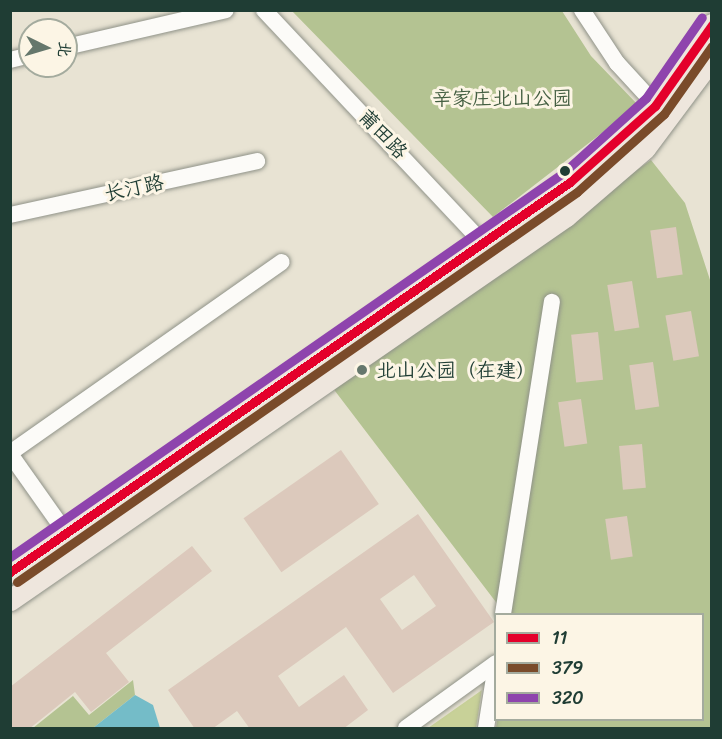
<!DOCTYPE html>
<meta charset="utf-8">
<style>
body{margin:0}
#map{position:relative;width:722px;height:739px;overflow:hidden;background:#e8e3d3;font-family:Sriracha,"LXGW WenKai TC",sans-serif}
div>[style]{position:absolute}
.green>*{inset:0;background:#c8d198}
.forest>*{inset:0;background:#b4c392}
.water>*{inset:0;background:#74bcc8}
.building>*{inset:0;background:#dcc9bc;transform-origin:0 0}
.roads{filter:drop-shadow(0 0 2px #8f9288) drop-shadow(0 0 2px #8f9288)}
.minor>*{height:16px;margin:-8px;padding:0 8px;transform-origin:8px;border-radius:8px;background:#fcfbf8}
.major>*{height:21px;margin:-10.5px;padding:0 10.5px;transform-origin:10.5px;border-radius:10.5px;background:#eee6dd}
.bus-1>*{height:9px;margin:-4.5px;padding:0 4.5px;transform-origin:4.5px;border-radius:4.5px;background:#e4002b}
.bus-2>*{height:9px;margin:-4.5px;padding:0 4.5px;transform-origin:4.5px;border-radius:4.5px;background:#7a4b2a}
.bus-3>*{height:9px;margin:-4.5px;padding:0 4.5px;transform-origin:4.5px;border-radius:4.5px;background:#8e44ad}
.dots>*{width:16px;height:16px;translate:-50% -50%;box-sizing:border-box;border:3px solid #fcf5e5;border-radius:50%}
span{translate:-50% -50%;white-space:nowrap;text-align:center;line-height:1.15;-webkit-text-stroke:6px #fcf5e5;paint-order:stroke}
.park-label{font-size:20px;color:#435e41}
.street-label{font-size:20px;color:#1f3d34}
.poi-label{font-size:20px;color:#1f3d34}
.left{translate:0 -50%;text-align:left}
.frame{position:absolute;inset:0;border:12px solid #1f3d34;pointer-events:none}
.legend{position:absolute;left:494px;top:613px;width:210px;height:108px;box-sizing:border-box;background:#fcf5e5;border:2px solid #a4ab9e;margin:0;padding:8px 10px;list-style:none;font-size:18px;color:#1f3d34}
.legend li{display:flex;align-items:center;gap:12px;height:30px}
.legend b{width:30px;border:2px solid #a4ab9e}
.north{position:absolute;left:18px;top:18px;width:60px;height:60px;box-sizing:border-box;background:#fcf5e5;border:2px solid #a4ab9e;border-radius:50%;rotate:95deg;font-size:16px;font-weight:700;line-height:24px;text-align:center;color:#1f3d34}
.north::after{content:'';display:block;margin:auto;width:21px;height:27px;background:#65776c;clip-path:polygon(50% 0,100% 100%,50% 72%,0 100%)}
</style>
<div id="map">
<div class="green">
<div style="clip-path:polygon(482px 689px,476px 728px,428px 728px,482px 690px)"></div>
</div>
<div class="forest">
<div style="clip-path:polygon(292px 11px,562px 11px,591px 56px,638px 105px,493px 217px)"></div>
<div style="clip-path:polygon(651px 160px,685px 203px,711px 283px,711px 728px,496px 728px,497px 720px,702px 720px,702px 614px,505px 614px,332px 387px)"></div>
<div style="clip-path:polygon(133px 680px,135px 695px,93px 728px,33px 728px,73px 696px,89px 715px)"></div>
</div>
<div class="water">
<div style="clip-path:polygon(135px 695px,153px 705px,160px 728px,93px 728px)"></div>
</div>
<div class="building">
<div style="left:676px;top:227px;width:48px;height:26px;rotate:82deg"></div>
<div style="left:632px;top:281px;width:47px;height:25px;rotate:81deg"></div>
<div style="left:691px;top:311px;width:46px;height:26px;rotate:80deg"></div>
<div style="left:598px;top:332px;width:48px;height:27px;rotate:84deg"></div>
<div style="left:653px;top:362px;width:45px;height:24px;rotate:82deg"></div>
<div style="left:581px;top:399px;width:45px;height:23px;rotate:82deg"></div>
<div style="left:642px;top:444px;width:44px;height:23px;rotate:85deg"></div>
<div style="left:341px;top:450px;width:66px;height:119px;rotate:55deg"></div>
<div style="clip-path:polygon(evenodd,418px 514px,494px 622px,393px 693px,346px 627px,278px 676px,299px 707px,344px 675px,368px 710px,343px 729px,250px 729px,237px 711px,212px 729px,195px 729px,168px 690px,418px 514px,414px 575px,436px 606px,402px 630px,380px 599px,414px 575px)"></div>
<div style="left:627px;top:516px;width:41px;height:22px;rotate:82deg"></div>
<div style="clip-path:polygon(192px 546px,212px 571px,106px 653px,129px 682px,91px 712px,75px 692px,29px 729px,10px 729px,10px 687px)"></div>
</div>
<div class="roads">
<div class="minor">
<div style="left:264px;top:10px;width:343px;rotate:46.8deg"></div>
<div style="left:582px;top:10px;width:64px;rotate:56.6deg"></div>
<div style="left:617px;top:63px;width:68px;rotate:47.4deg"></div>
<div style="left:66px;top:47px;width:164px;rotate:-13deg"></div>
<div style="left:10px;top:60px;width:21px;rotate:-14deg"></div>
<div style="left:10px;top:215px;width:253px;rotate:-12.3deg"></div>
<div style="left:10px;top:453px;width:332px;rotate:-35.1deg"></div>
<div style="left:10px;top:454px;width:118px;rotate:54.7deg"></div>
<div style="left:503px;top:614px;width:316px;rotate:-81.1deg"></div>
<div style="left:406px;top:728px;width:111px;rotate:-35.8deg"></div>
<div style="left:486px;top:728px;width:64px;rotate:-81deg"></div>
</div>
<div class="major">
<div style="left:10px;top:572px;width:682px;rotate:-34.85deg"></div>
<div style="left:570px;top:182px;width:114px;rotate:-41.8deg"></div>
<div style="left:655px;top:106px;width:100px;rotate:-55.2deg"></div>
<div style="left:10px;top:600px;width:676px;rotate:-34.63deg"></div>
<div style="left:566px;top:216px;width:104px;rotate:-40.7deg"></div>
<div style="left:645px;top:148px;width:112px;rotate:-53.3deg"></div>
</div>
</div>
<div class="bus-1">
<div style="left:10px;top:572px;width:682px;rotate:-34.85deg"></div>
<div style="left:570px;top:182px;width:114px;rotate:-41.8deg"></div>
<div style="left:655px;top:106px;width:99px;rotate:-54.9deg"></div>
</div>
<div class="bus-2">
<div style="left:17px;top:582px;width:682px;rotate:-34.85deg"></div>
<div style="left:577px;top:192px;width:117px;rotate:-41.9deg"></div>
<div style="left:664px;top:114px;width:83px;rotate:-54.8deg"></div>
</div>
<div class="bus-3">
<div style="left:10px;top:557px;width:673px;rotate:-34.78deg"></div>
<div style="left:563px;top:173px;width:112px;rotate:-42.1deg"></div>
<div style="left:646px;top:98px;width:98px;rotate:-55.3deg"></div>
</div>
<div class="dots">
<div style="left:565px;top:171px;background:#1f3d34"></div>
<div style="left:362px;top:370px;background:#65776c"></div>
</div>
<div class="park-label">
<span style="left:502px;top:98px">辛家庄北山公园</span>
</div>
<div class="street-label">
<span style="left:383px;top:134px;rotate:46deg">莆田路</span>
<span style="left:134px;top:188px;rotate:-12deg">长汀路</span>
</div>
<div class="poi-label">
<span class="left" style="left:376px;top:370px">北山公园（在建）</span>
</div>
<div class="frame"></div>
<ul class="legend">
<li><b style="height:8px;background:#e4002b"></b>11</li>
<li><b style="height:8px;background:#7a4b2a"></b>379</li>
<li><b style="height:8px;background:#8e44ad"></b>320</li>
</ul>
<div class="north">北</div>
</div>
